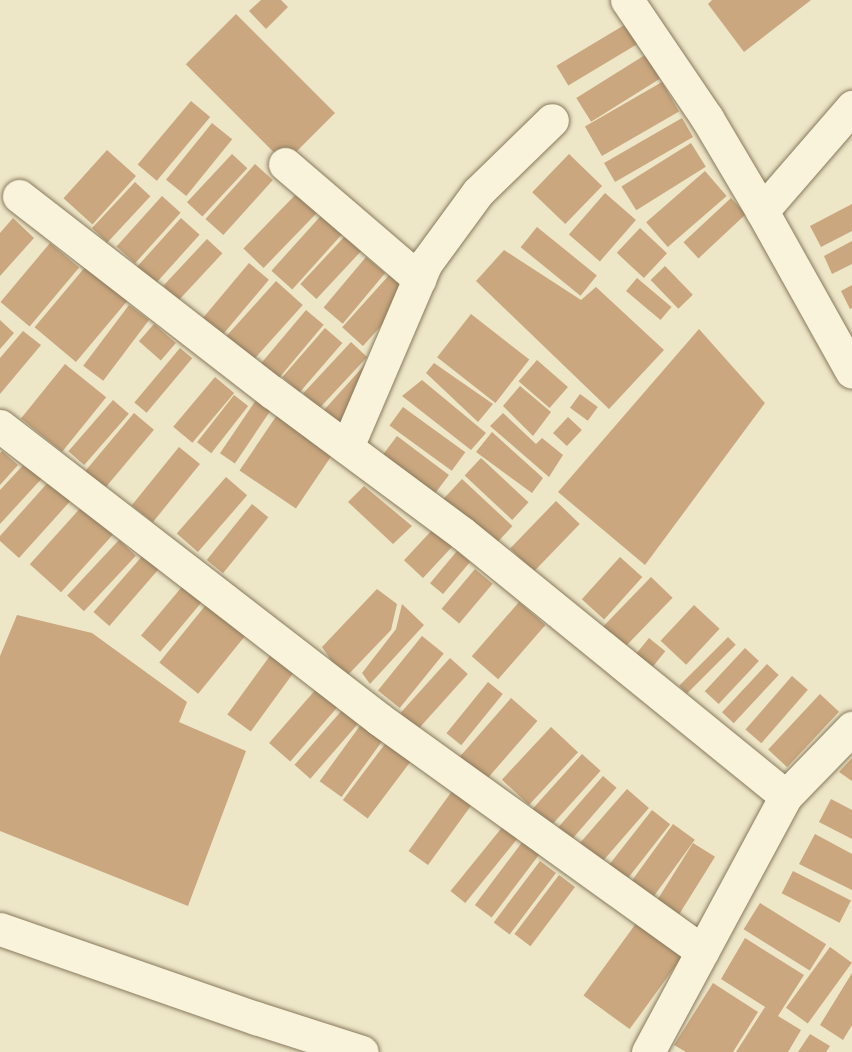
<!DOCTYPE html>
<style>
body{margin:0}
#map{position:relative;width:852px;height:1052px;overflow:hidden;background:#ede6c7;font-family:"Times New Roman",serif}
div>[style]{position:absolute}
.building>*{inset:0;background:#caa77e;transform-origin:0 0}
.roads{filter:drop-shadow(0 0 2px #89795d) drop-shadow(0 0 2px #89795d)}
.minor>*{height:33px;margin:-16.5px;padding:0 16.5px;transform-origin:16.5px;border-radius:16.5px;background:#f8f3da}
span{translate:-50% -50%;white-space:nowrap;text-align:center;line-height:1.15;-webkit-text-stroke:4.5px #f5f0d7;paint-order:stroke}
</style>
<div id="map">
<div class="building">
<div style="clip-path:polygon(261px 0,281px 0,288px 7px,266px 29px,249px 11px)"></div>
<div style="clip-path:polygon(712px 0,811px 0,744px 52px,708px 4px)"></div>
<div style="left:236px;top:14px;width:140px;height:71px;rotate:45deg"></div>
<div style="left:631px;top:21px;width:23px;height:87px;rotate:59deg"></div>
<div style="left:645px;top:55px;width:28px;height:81px;rotate:58deg"></div>
<div style="left:662px;top:82px;width:34px;height:89px;rotate:60deg"></div>
<div style="left:191px;top:101px;width:25px;height:83px;rotate:40deg"></div>
<div style="left:682px;top:118px;width:22px;height:90px;rotate:60deg"></div>
<div style="left:212px;top:123px;width:26px;height:73px;rotate:39deg"></div>
<div style="left:691px;top:143px;width:28px;height:82px;rotate:58deg"></div>
<div style="left:107px;top:150px;width:39px;height:65px;rotate:42deg"></div>
<div style="left:232px;top:154px;width:21px;height:66px;rotate:43deg"></div>
<div style="left:569px;top:154px;width:46px;height:53px;rotate:44deg"></div>
<div style="left:255px;top:164px;width:24px;height:74px;rotate:42deg"></div>
<div style="left:705px;top:171px;width:33px;height:78px;rotate:49deg"></div>
<div style="left:135px;top:182px;width:21px;height:63px;rotate:43deg"></div>
<div style="left:299px;top:191px;width:28px;height:80px;rotate:44deg"></div>
<div style="left:605px;top:193px;width:41px;height:55px;rotate:41deg"></div>
<div style="left:162px;top:196px;width:25px;height:68px;rotate:42deg"></div>
<div style="left:731px;top:198px;width:22px;height:65px;rotate:47deg"></div>
<div style="clip-path:polygon(852px 204px,852px 231px,821px 247px,810px 226px)"></div>
<div style="left:327px;top:209px;width:28px;height:83px;rotate:42deg"></div>
<div style="clip-path:polygon(13px 218px,34px 238px,0 276px,0 233px)"></div>
<div style="left:181px;top:218px;width:25px;height:74px;rotate:42deg"></div>
<div style="left:537px;top:227px;width:77px;height:26px;rotate:39deg"></div>
<div style="left:640px;top:228px;width:37px;height:34px;rotate:43deg"></div>
<div style="left:346px;top:235px;width:22px;height:67px;rotate:43deg"></div>
<div style="left:207px;top:239px;width:21px;height:64px;rotate:43deg"></div>
<div style="clip-path:polygon(852px 241px,852px 264px,832px 274px,824px 256px)"></div>
<div style="left:50px;top:243px;width:38px;height:77px;rotate:40deg"></div>
<div style="clip-path:polygon(504px 250px,581px 300px,596px 287px,664px 350px,609px 409px,476px 281px)"></div>
<div style="left:366px;top:257px;width:25px;height:66px;rotate:40deg"></div>
<div style="left:249px;top:263px;width:26px;height:72px;rotate:40deg"></div>
<div style="left:86px;top:266px;width:54px;height:80px;rotate:40deg"></div>
<div style="left:665px;top:266px;width:40px;height:20px;rotate:46deg"></div>
<div style="left:391px;top:273px;width:28px;height:73px;rotate:42deg"></div>
<div style="left:637px;top:278px;width:45px;height:17px;rotate:40deg"></div>
<div style="left:276px;top:281px;width:36px;height:76px;rotate:42deg"></div>
<div style="clip-path:polygon(852px 285px,852px 308px,850px 309px,841px 291px)"></div>
<div style="left:129px;top:305px;width:25px;height:76px;rotate:37deg"></div>
<div style="left:306px;top:310px;width:23px;height:70px;rotate:40deg"></div>
<div style="left:471px;top:314px;width:74px;height:55px;rotate:38deg"></div>
<div style="clip-path:polygon(0 320px,14px 333px,0 349px)"></div>
<div style="left:154px;top:324px;width:29px;height:23px;rotate:41deg"></div>
<div style="left:325px;top:328px;width:23px;height:65px;rotate:41deg"></div>
<div style="clip-path:polygon(699px 329px,765px 403px,645px 565px,558px 492px)"></div>
<div style="clip-path:polygon(23px 331px,41px 345px,0 394px,0 358px)"></div>
<div style="left:351px;top:342px;width:22px;height:70px;rotate:43deg"></div>
<div style="left:180px;top:348px;width:16px;height:71px;rotate:40deg"></div>
<div style="clip-path:polygon(371px 358px,342px 426px,324px 410px)"></div>
<div style="left:537px;top:360px;width:41px;height:28px;rotate:41deg"></div>
<div style="clip-path:polygon(434px 363px,493px 404px,478px 422px,426px 373px)"></div>
<div style="left:65px;top:364px;width:53px;height:70px;rotate:39deg"></div>
<div style="left:215px;top:377px;width:25px;height:65px;rotate:40deg"></div>
<div style="clip-path:polygon(422px 380px,486px 433px,471px 450px,402px 396px)"></div>
<div style="clip-path:polygon(520px 386px,551px 412px,533px 436px,503px 406px)"></div>
<div style="left:580px;top:394px;width:22px;height:17px;rotate:36deg"></div>
<div style="left:234px;top:395px;width:18px;height:60px;rotate:38deg"></div>
<div style="left:258px;top:397px;width:18px;height:68px;rotate:34deg"></div>
<div style="left:113px;top:400px;width:21px;height:68px;rotate:41deg"></div>
<div style="left:403px;top:407px;width:77px;height:23px;rotate:36deg"></div>
<div style="left:134px;top:413px;width:26px;height:76px;rotate:40deg"></div>
<div style="clip-path:polygon(503px 413px,536px 444px,542px 438px,563px 455px,549px 477px,490px 426px)"></div>
<div style="left:277px;top:415px;width:68px;height:67px;rotate:34deg"></div>
<div style="left:568px;top:417px;width:19px;height:22px;rotate:43deg"></div>
<div style="clip-path:polygon(492px 432px,543px 478px,532px 493px,476px 452px)"></div>
<div style="left:397px;top:436px;width:65px;height:24px;rotate:37deg"></div>
<div style="left:179px;top:447px;width:27px;height:75px;rotate:39deg"></div>
<div style="clip-path:polygon(2px 451px,18px 465px,0 485px,0 453px)"></div>
<div style="left:481px;top:458px;width:65px;height:24px;rotate:43deg"></div>
<div style="clip-path:polygon(27px 461px,44px 476px,0 524px,0 490px)"></div>
<div style="left:226px;top:477px;width:28px;height:75px;rotate:41deg"></div>
<div style="clip-path:polygon(51px 479px,73px 498px,19px 558px,0 541px,0 536px)"></div>
<div style="left:462px;top:479px;width:69px;height:28px;rotate:43deg"></div>
<div style="clip-path:polygon(364px 486px,412px 526px,393px 544px,348px 502px)"></div>
<div style="left:556px;top:501px;width:33px;height:66px;rotate:44deg"></div>
<div style="left:84px;top:504px;width:42px;height:81px;rotate:42deg"></div>
<div style="left:252px;top:504px;width:21px;height:72px;rotate:39deg"></div>
<div style="left:434px;top:528px;width:26px;height:44px;rotate:43deg"></div>
<div style="left:119px;top:540px;width:23px;height:76px;rotate:43deg"></div>
<div style="left:457px;top:551px;width:17px;height:42px;rotate:40deg"></div>
<div style="left:144px;top:554px;width:21px;height:77px;rotate:41deg"></div>
<div style="left:620px;top:557px;width:30px;height:57px;rotate:42deg"></div>
<div style="left:475px;top:569px;width:23px;height:52px;rotate:40deg"></div>
<div style="left:651px;top:577px;width:30px;height:81px;rotate:44deg"></div>
<div style="left:186px;top:582px;width:25px;height:70px;rotate:40deg"></div>
<div style="clip-path:polygon(377px 589px,397px 604px,391px 630px,344px 679px,322px 647px)"></div>
<div style="left:209px;top:601px;width:50px;height:79px;rotate:39deg"></div>
<div style="left:519px;top:602px;width:35px;height:72px;rotate:41deg"></div>
<div style="clip-path:polygon(402px 604px,424px 625px,370px 684px,362px 673px,396px 629px)"></div>
<div style="left:694px;top:605px;width:35px;height:49px;rotate:43deg"></div>
<div style="clip-path:polygon(17px 615px,92px 633px,187px 702px,179px 722px,246px 751px,188px 906px,0 831px,0 656px)"></div>
<div style="left:422px;top:636px;width:28px;height:70px;rotate:39deg"></div>
<div style="left:728px;top:637px;width:11px;height:69px;rotate:45deg"></div>
<div style="left:649px;top:638px;width:21px;height:31px;rotate:39deg"></div>
<div style="left:745px;top:648px;width:19px;height:59px;rotate:43deg"></div>
<div style="left:272px;top:653px;width:29px;height:76px;rotate:36deg"></div>
<div style="left:450px;top:658px;width:24px;height:74px;rotate:42deg"></div>
<div style="left:767px;top:664px;width:16px;height:66px;rotate:43deg"></div>
<div style="left:792px;top:676px;width:21px;height:71px;rotate:41deg"></div>
<div style="left:488px;top:682px;width:19px;height:66px;rotate:39deg"></div>
<div style="left:317px;top:688px;width:28px;height:73px;rotate:41deg"></div>
<div style="left:820px;top:694px;width:26px;height:76px;rotate:43deg"></div>
<div style="left:511px;top:698px;width:35px;height:78px;rotate:41deg"></div>
<div style="left:343px;top:709px;width:21px;height:74px;rotate:41deg"></div>
<div style="left:362px;top:723px;width:27px;height:72px;rotate:36deg"></div>
<div style="left:551px;top:727px;width:37px;height:72px;rotate:43deg"></div>
<div style="left:388px;top:740px;width:31px;height:75px;rotate:37deg"></div>
<div style="left:582px;top:754px;width:25px;height:77px;rotate:42deg"></div>
<div style="clip-path:polygon(852px 758px,852px 781px,839px 772px)"></div>
<div style="left:603px;top:776px;width:18px;height:76px;rotate:41deg"></div>
<div style="left:455px;top:787px;width:24px;height:79px;rotate:36deg"></div>
<div style="left:627px;top:789px;width:29px;height:79px;rotate:41deg"></div>
<div style="clip-path:polygon(831px 799px,852px 810px,852px 839px,819px 822px)"></div>
<div style="left:652px;top:810px;width:23px;height:73px;rotate:38deg"></div>
<div style="left:673px;top:824px;width:27px;height:71px;rotate:36deg"></div>
<div style="left:504px;top:825px;width:19px;height:85px;rotate:39deg"></div>
<div style="clip-path:polygon(815px 834px,852px 854px,852px 890px,799px 864px)"></div>
<div style="left:523px;top:841px;width:21px;height:80px;rotate:37deg"></div>
<div style="left:693px;top:843px;width:26px;height:75px;rotate:32deg"></div>
<div style="left:540px;top:861px;width:20px;height:77px;rotate:37deg"></div>
<div style="left:793px;top:871px;width:65px;height:25px;rotate:27deg"></div>
<div style="left:559px;top:875px;width:20px;height:74px;rotate:37deg"></div>
<div style="left:760px;top:903px;width:78px;height:31px;rotate:32deg"></div>
<div style="left:637px;top:922px;width:57px;height:91px;rotate:36deg"></div>
<div style="clip-path:polygon(745px 938px,804px 975px,778px 1016px,801px 1030px,788px 1052px,736px 1052px,765px 1007px,773px 1012px,721px 979px)"></div>
<div style="left:830px;top:947px;width:27px;height:75px;rotate:36deg"></div>
<div style="clip-path:polygon(852px 973px,852px 1025px,843px 1040px,820px 1025px)"></div>
<div style="clip-path:polygon(713px 983px,758px 1012px,733px 1052px,686px 1052px,674px 1045px)"></div>
<div style="clip-path:polygon(810px 1034px,830px 1046px,826px 1052px,798px 1052px)"></div>
</div>
<div class="roads">
<div class="minor">
<div style="left:627px;top:0;width:143px;rotate:55.9deg"></div>
<div style="left:707px;top:118px;width:108px;rotate:59.4deg"></div>
<div style="left:762px;top:211px;width:184px;rotate:60.8deg"></div>
<div style="left:285px;top:164px;width:177px;rotate:40.6deg"></div>
<div style="left:19px;top:196px;width:320px;rotate:37.8deg"></div>
<div style="left:272px;top:392px;width:237px;rotate:36.6deg"></div>
<div style="left:462px;top:533px;width:417px;rotate:39.1deg"></div>
<div style="left:762px;top:211px;width:138px;rotate:-49.1deg"></div>
<div style="left:0;top:426px;width:479px;rotate:37.7deg"></div>
<div style="left:379px;top:719px;width:398px;rotate:35.7deg"></div>
<div style="left:347px;top:447px;width:200px;rotate:-66.8deg"></div>
<div style="left:426px;top:263px;width:88px;rotate:-53.8deg"></div>
<div style="left:478px;top:192px;width:103px;rotate:-44.2deg"></div>
<div style="left:0;top:929px;width:271px;rotate:19.2deg"></div>
<div style="left:256px;top:1018px;width:111px;rotate:17.8deg"></div>
<div style="left:648px;top:1052px;width:291px;rotate:-61.7deg"></div>
<div style="left:786px;top:796px;width:95px;rotate:-45.9deg"></div>
</div>
</div>
</div>
